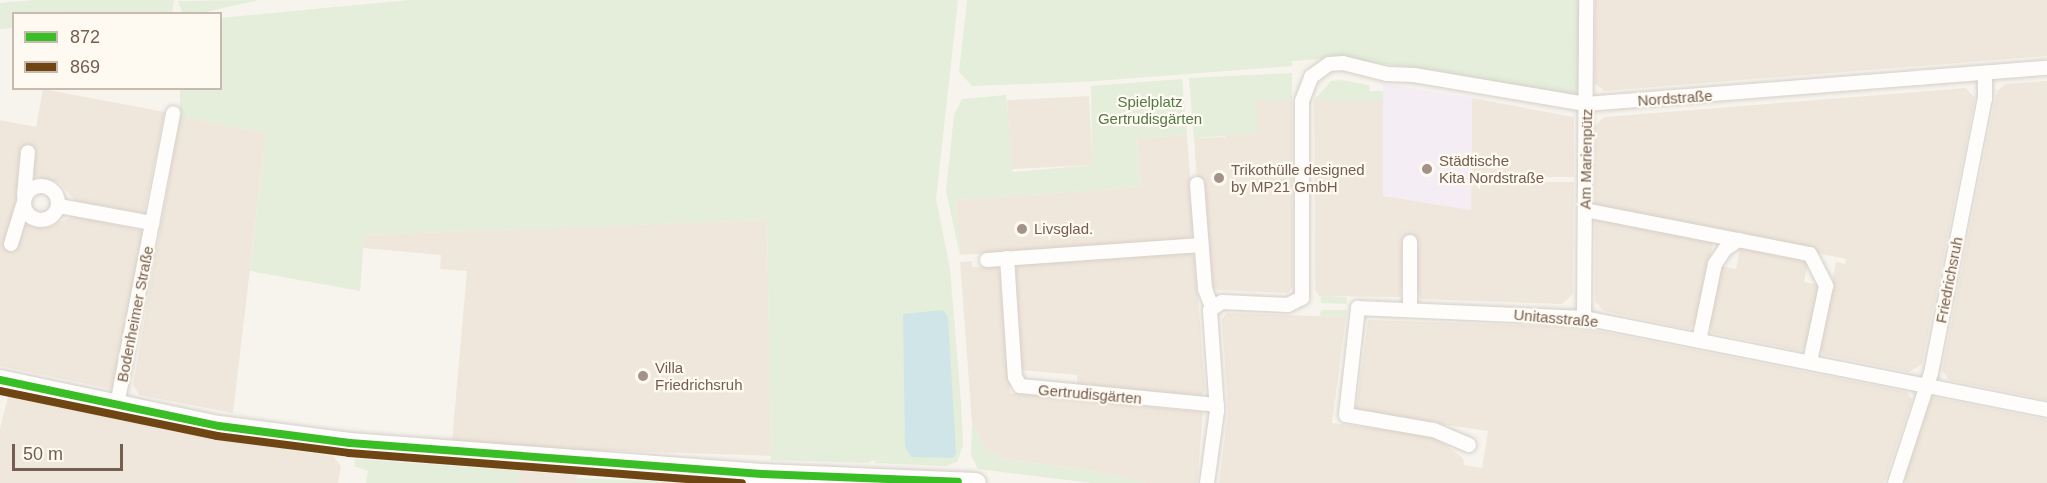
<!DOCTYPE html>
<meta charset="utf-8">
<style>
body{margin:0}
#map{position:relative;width:2047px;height:483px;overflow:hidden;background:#f7f4ee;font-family:Arial,sans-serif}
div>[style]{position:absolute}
.residential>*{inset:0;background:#f0e7dc;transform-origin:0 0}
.education>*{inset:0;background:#f4edf4}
.green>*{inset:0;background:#e4eeda;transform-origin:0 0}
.water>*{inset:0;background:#d0e5e7}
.roads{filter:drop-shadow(0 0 2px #d5d0c9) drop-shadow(0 0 2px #d5d0c9)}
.street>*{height:14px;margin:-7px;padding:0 7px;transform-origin:7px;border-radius:7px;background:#fefdfc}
.street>.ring{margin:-7px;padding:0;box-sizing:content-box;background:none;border:14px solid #fefdfc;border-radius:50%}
.secondary>*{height:20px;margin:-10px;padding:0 10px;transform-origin:10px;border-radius:10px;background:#fefdfc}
.bus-1>*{height:8px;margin:-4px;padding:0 4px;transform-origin:4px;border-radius:4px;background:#3abe25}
.bus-2>*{height:8px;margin:-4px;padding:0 4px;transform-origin:4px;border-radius:4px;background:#704514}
.dots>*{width:16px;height:16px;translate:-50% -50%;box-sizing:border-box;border:3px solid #fef9f1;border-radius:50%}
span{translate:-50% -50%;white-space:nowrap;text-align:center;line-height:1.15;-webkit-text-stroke:4.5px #fef9f1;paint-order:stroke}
.street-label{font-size:15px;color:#755e4f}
.park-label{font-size:15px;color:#547947}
.poi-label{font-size:15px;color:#755e4f}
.left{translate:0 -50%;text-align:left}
.legend{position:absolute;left:12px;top:12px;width:210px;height:78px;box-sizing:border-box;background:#fef9f1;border:2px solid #c7bbb0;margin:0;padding:8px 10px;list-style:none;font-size:18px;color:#755e4f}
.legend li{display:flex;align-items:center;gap:12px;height:30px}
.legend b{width:30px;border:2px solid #c7bbb0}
.scale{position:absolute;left:12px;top:444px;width:111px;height:27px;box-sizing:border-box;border:3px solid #755e4f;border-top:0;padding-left:8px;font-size:18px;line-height:21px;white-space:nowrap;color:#755e4f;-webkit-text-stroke:4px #fef9f1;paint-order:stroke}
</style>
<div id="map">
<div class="residential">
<div style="clip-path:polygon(1595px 0,2047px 0,2047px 56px,1604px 91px,1595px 83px)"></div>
<div style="clip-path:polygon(2047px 81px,2047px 400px,1949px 380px,1942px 370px,1997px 91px,2005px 84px)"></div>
<div style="clip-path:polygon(1966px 88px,1975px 98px,1922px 364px,1909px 372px,1824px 355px,1819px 348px,1836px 262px,1845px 264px,1846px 259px,1599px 209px,1595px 204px,1595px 126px,1604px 117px)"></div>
<div style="clip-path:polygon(43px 89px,165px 112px,144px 213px,75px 201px,60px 183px,34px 176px,25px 150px,8px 245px,25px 224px,50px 227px,75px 215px,143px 231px,112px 389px,0 366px,0 120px,36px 127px)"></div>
<div style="left:1089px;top:96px;width:69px;height:82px;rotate:87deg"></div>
<div style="clip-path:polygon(1472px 98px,1574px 117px,1574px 177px,1485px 177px,1485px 182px,1574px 182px,1573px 294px,1562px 304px,1421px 299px,1417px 292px,1416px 237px,1403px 237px,1401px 297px,1319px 296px,1315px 290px,1314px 100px,1383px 100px,1383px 196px,1471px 209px)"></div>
<div style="clip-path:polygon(1257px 100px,1292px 100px,1293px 286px,1288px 293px,1217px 290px,1211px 285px,1203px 181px,1197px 181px,1194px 138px,1225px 137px)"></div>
<div style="clip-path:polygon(180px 117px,266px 133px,233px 413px,139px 395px,133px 385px)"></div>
<div style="clip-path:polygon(1187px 135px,1194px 232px,1189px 239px,960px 255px,956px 200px,1141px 187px,1137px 138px)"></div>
<div style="clip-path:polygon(1595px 219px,1714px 238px,1697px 323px,1689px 329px,1604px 311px,1595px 301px)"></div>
<div style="clip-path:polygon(767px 220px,771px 456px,531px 448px,452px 441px,467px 271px,440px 269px,441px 255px,363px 248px,363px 235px)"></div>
<div style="clip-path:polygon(1741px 243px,1809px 257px,1804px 282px,1820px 285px,1808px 345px,1800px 351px,1713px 333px,1708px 325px,1720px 266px,1736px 269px)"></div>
<div style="clip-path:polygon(1190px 252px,1195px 258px,1205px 390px,1201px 396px,1078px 386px,1077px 375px,1021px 370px,1014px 271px,1019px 264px)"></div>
<div style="clip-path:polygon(972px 261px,972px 267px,996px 266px,1001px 271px,1010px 393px,1203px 412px,1197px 483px,1146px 483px,1082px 469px,1003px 459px,987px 450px,972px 423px,960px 262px)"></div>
<div style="clip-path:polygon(1227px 313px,1346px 317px,1332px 423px,1433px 436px,1463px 458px,1464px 465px,1482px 468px,1488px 431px,1356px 412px,1368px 320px,1578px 327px,1907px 392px,1912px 400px,1884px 483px,1219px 483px,1228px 411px,1222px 319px)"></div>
<div style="clip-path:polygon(8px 397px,52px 402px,83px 408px,83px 412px,210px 439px,333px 456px,341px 466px,338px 483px,0 483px,0 428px)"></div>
<div style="clip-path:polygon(1931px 397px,2047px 420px,2047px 483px,1907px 483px,1904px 478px)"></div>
<div style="clip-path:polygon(520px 471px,577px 475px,576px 483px,519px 483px)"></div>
</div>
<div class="education">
<div style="clip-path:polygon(1383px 84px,1472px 98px,1471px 210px,1383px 196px)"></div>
</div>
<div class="green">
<div style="clip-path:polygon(34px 0,174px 0,174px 1px,172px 13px,14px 14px,13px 28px,0 29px,0 3px)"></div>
<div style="clip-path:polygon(259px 0,196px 14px,182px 13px,178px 1px)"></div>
<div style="clip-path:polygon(409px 0,958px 0,936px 199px,950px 269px,961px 403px,963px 445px,957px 462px,945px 466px,875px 463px,875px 460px,867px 463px,771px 460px,767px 220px,364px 235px,360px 291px,250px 271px,266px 133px,180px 117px,180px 89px,220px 88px,220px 18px)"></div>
<div style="clip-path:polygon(967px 0,1579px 0,1581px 86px,1579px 96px,1473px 81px,1446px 72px,1338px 58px,1292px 61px,1292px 66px,1082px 82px,972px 86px,959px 72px)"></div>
<div style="clip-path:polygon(1292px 73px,1292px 100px,1257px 100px,1257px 134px,1194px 138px,1189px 78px)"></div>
<div style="clip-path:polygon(1182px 79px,1187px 135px,1137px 138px,1141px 187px,956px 200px,960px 255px,946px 191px,954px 115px,962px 99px,1006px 95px,1013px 172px,1092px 165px,1091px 86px)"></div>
<div style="clip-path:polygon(1342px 80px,1369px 85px,1370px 91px,1383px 91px,1383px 100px,1314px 100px,1331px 81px)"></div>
<div style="left:1321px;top:296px;width:26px;height:7px;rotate:2deg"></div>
<div style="clip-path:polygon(1321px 310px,1347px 310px,1346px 317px,1320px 316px)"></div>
<div style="clip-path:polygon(972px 423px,987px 450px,1003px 459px,1082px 469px,1146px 483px,1092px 483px,978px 469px,971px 455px)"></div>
<div style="clip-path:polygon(355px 459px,520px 471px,519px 483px,366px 483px,368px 471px,354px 466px)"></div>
<div style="clip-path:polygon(577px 478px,649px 481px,671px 483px,576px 483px)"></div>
</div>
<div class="water">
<div style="clip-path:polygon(943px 310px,948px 317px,956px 454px,953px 458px,911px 457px,905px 446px,903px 314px)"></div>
</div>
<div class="roads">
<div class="street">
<div style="left:1197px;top:184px;width:105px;rotate:85.6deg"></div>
<div style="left:1205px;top:289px;width:19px;rotate:69deg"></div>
<div class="ring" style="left:24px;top:186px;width:20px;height:20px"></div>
<div style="left:24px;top:195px;width:43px;rotate:-84.7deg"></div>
<div style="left:59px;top:206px;width:95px;rotate:10.4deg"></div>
<div style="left:1585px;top:210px;width:229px;rotate:11.1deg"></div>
<div style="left:1810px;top:254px;width:36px;rotate:63deg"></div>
<div style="left:1826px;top:286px;width:78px;rotate:101.9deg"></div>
<div style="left:11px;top:244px;width:41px;rotate:-72.9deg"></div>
<div style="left:1007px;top:258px;width:119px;rotate:86.2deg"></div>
<div style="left:1015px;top:377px;width:10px;rotate:61deg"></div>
<div style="left:1020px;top:386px;width:198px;rotate:5.5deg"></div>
<div style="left:987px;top:260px;width:215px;rotate:-4deg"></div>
<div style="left:1410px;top:310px;width:68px;rotate:-90deg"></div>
<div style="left:1584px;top:318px;width:318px;rotate:-89.6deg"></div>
<div style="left:1699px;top:341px;width:79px;rotate:-78.3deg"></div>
<div style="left:1715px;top:264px;width:18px;rotate:-56deg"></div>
<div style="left:1725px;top:249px;width:17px;rotate:-33deg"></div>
<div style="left:117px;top:405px;width:297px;rotate:-79.1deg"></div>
<div style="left:1469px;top:445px;width:39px;rotate:-157deg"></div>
<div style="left:1433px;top:430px;width:88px;rotate:-170.2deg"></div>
<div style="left:1346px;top:415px;width:108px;rotate:-83.6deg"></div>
<div style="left:1358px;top:308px;width:226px;rotate:2.5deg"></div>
<div style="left:1584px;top:318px;width:472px;rotate:11.2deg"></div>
<div style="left:1207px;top:483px;width:73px;rotate:-82.1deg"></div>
<div style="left:1217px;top:411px;width:101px;rotate:-94deg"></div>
<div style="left:1210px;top:310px;width:14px;rotate:-34deg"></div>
<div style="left:1222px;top:302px;width:66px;rotate:2.6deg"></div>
<div style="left:1288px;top:305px;width:16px;rotate:-27deg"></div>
<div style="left:1302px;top:298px;width:197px;rotate:-90deg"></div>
<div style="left:1302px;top:101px;width:26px;rotate:-69deg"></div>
<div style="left:1311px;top:77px;width:22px;rotate:-36deg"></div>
<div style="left:1329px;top:64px;width:14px;rotate:-4deg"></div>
<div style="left:1343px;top:63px;width:45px;rotate:14deg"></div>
<div style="left:1387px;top:74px;width:27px;rotate:2deg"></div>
<div style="left:1414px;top:75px;width:174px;rotate:9.6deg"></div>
<div style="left:1586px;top:104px;width:462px;rotate:-4.5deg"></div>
<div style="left:1895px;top:483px;width:116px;rotate:-71.9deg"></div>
<div style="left:1931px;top:373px;width:279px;rotate:-78.9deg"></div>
<div style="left:1985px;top:99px;width:26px;rotate:-90deg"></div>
</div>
<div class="secondary">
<div style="left:0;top:380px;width:224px;rotate:11.9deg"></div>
<div style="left:219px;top:426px;width:132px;rotate:7.4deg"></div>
<div style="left:350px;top:443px;width:413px;rotate:4.3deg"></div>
<div style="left:762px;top:474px;width:214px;rotate:2.4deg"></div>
</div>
</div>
<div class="bus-1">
<div style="left:0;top:380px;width:224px;rotate:11.9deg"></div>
<div style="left:219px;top:426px;width:132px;rotate:7.4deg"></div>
<div style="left:350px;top:443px;width:413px;rotate:4.3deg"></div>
<div style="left:762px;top:474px;width:196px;rotate:2.3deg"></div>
</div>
<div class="bus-2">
<div style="left:0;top:391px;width:222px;rotate:11.7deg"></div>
<div style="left:217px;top:436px;width:133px;rotate:7.3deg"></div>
<div style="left:349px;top:453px;width:394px;rotate:4.4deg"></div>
</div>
<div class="dots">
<div style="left:1427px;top:169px;background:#a29287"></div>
<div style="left:1219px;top:178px;background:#a29287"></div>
<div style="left:1022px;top:229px;background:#a29287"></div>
<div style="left:643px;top:376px;background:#a29287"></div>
</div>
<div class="street-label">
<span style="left:1675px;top:98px;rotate:-4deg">Nordstraße</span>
<span style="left:1586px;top:159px;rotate:-89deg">Am Marienpütz</span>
<span style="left:1949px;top:280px;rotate:-79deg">Friedrichsruh</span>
<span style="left:135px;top:314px;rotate:-79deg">Bodenheimer Straße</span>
<span style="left:1556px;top:318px;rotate:5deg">Unitasstraße</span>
<span style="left:1090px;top:394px;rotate:5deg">Gertrudisgärten</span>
</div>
<div class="park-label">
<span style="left:1150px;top:110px">Spielplatz<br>Gertrudisgärten</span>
</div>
<div class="poi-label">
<span class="left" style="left:1439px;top:169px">Städtische<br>Kita Nordstraße</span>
<span class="left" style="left:1231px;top:178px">Trikothülle designed<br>by MP21 GmbH</span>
<span class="left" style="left:1034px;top:229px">Livsglad.</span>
<span class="left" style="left:655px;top:376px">Villa<br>Friedrichsruh</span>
</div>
<ul class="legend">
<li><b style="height:8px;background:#3abe25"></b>872</li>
<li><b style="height:8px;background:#704514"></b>869</li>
</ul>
<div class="scale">50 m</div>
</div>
